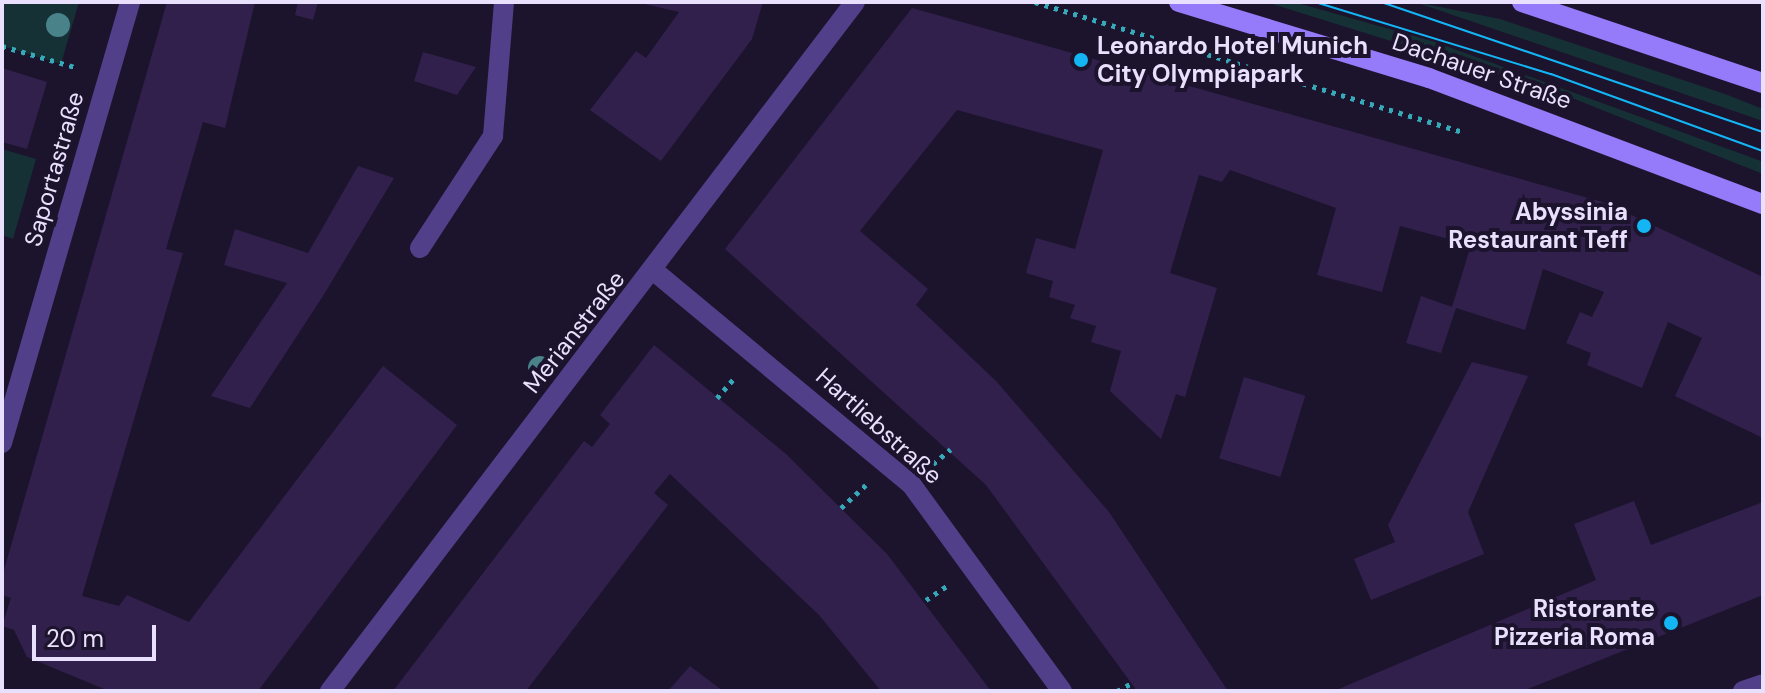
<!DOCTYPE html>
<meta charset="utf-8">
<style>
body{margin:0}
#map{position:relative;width:1765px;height:693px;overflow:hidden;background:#1c132c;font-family:"DM Sans",sans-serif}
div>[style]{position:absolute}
.green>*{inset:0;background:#163136}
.building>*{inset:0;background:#31204c;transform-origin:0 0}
.path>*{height:5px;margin-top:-2.5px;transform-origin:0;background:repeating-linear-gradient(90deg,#37aaba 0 4px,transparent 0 10px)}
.service>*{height:20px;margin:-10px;padding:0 10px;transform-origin:10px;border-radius:10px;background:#514089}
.minor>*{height:20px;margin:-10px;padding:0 10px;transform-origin:10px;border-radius:10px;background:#514089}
.secondary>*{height:20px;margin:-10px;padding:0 10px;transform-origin:10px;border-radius:10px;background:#957bf9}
.tram>*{height:2px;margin:-1px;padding:0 1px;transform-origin:1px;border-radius:1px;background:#14b5f5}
.trees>*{width:24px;height:24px;margin:-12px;border-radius:50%;background:#498289}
.dots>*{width:22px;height:22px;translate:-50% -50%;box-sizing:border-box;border:4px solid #1c132c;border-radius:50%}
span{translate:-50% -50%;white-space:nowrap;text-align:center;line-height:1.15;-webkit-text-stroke:8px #1c132c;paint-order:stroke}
.poi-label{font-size:24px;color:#e9e0fe;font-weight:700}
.left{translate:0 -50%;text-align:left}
.right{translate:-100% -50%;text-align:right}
.street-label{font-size:24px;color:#e9e0fe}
.frame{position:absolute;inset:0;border:4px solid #e9e0fe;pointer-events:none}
.scale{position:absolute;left:32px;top:625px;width:124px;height:36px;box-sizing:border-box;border:4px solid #e9e0fe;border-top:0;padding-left:10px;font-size:24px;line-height:28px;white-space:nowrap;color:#e9e0fe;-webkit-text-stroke:6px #1c132c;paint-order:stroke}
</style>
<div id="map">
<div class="green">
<div style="clip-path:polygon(2px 2px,79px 2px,61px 64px,2px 46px)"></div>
<div style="clip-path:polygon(1266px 2px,1294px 2px,1435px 42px,1761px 161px,1763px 174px,1567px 96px)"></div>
<div style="clip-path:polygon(1415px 2px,1500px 19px,1725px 94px,1763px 109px,1763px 121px)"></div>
<div style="clip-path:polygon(2px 149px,36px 159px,13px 239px,2px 235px)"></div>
</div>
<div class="building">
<div style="clip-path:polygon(167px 2px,255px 2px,225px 128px,203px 122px,166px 249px,183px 253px,82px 596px,119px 606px,127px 595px,189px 622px,383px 366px,457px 425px,258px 691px,109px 691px,27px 657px,14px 630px,2px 626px,11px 598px,2px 595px,2px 577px)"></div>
<div style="clip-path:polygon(298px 2px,318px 2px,313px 20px,295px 15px)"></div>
<div style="clip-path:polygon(636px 2px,763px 2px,752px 39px,661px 161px,590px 110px,636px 51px,646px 58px,679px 12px)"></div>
<div style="clip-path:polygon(912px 8px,1606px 203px,1763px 277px,1763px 438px,1675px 396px,1702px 338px,1668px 322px,1642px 388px,1587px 365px,1591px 353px,1566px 343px,1580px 312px,1592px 317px,1604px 292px,1543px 269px,1525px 330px,1456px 308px,1441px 353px,1406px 343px,1421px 296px,1452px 307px,1471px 245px,1400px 226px,1382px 292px,1317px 275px,1336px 208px,1230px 170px,1222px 182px,1199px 175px,1170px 273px,1217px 288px,1185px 397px,1176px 394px,1161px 439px,1110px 391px,1121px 351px,1091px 342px,1096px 326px,1070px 318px,1075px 305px,1049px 297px,1053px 281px,1026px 273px,1036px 238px,1075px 249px,1103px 150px,957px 110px,860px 231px,928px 289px,916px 305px,997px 382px,1109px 512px,1228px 691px,1137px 691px,986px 485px,725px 249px)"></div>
<div style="clip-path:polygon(423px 52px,476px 67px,457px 95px,414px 81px)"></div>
<div style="clip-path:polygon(2px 68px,47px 82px,27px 149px,2px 142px)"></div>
<div style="clip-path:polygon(358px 166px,394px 178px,323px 296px,250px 408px,211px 396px,287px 283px,224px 265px,235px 229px,308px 253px)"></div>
<div style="clip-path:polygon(654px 345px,786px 454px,887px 554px,991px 691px,881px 691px,819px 615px,670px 474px,654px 493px,668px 505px,526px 691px,393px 691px,584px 441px,592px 447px,610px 424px,600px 415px)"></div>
<div style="clip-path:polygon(1472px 362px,1528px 376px,1468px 512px,1484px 554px,1371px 600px,1354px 559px,1395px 542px,1388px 525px)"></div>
<div style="left:1244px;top:377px;width:64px;height:85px;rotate:17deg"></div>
<div style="clip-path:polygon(1634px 501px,1651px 545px,1763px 502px,1763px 595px,1523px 691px,1334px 691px,1596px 580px,1574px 524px)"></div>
<div style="clip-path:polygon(690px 666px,723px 691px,668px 691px)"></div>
</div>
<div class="path">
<div style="left:1035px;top:2px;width:448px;rotate:16.9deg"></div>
<div style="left:2px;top:46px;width:79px;rotate:16.1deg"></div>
<div style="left:717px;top:398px;width:28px;rotate:-49deg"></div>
<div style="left:933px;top:464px;width:23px;rotate:-40deg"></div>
<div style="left:841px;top:508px;width:34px;rotate:-43deg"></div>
<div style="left:926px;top:600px;width:27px;rotate:-34deg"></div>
<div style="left:1117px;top:691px;width:17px;rotate:-28deg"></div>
</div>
<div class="service">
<div style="left:420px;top:248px;width:134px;rotate:-56.9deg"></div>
<div style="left:493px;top:136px;width:134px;rotate:-85.3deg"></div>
</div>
<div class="minor">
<div style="left:654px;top:271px;width:334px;rotate:39.7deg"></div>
<div style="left:911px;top:484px;width:256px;rotate:53.9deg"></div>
<div style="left:2px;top:443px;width:459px;rotate:-73.8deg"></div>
<div style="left:330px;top:691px;width:866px;rotate:-52.69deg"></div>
<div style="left:1743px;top:691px;width:21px;rotate:-19deg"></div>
</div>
<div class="secondary">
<div style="left:1179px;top:2px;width:261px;rotate:16.9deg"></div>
<div style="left:1429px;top:78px;width:357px;rotate:20.7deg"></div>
<div style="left:1522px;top:2px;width:254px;rotate:18.6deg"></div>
</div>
<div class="tram">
<div style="left:1315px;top:2px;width:247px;rotate:17deg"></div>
<div style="left:1551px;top:74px;width:226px;rotate:20deg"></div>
<div style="left:1381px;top:2px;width:404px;rotate:18.8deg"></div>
</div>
<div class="trees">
<div style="left:58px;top:25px"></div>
<div style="left:540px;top:368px"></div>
</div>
<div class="dots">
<div style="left:1081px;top:60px;background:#14b5f5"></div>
<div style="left:1644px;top:226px;background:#14b5f5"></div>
<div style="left:1671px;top:623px;background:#14b5f5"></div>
</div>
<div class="poi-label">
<span class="left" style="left:1097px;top:60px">Leonardo Hotel Munich<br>City Olympiapark</span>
<span class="right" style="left:1628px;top:226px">Abyssinia<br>Restaurant Teff</span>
<span class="right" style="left:1655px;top:623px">Ristorante<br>Pizzeria Roma</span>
</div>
<div class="street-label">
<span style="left:1482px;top:71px;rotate:19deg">Dachauer Straße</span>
<span style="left:54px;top:169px;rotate:-74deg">Saportastraße</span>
<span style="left:574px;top:332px;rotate:-52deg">Merianstraße</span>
<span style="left:879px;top:426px;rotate:42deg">Hartliebstraße</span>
</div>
<div class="frame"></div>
<div class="scale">20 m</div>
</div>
